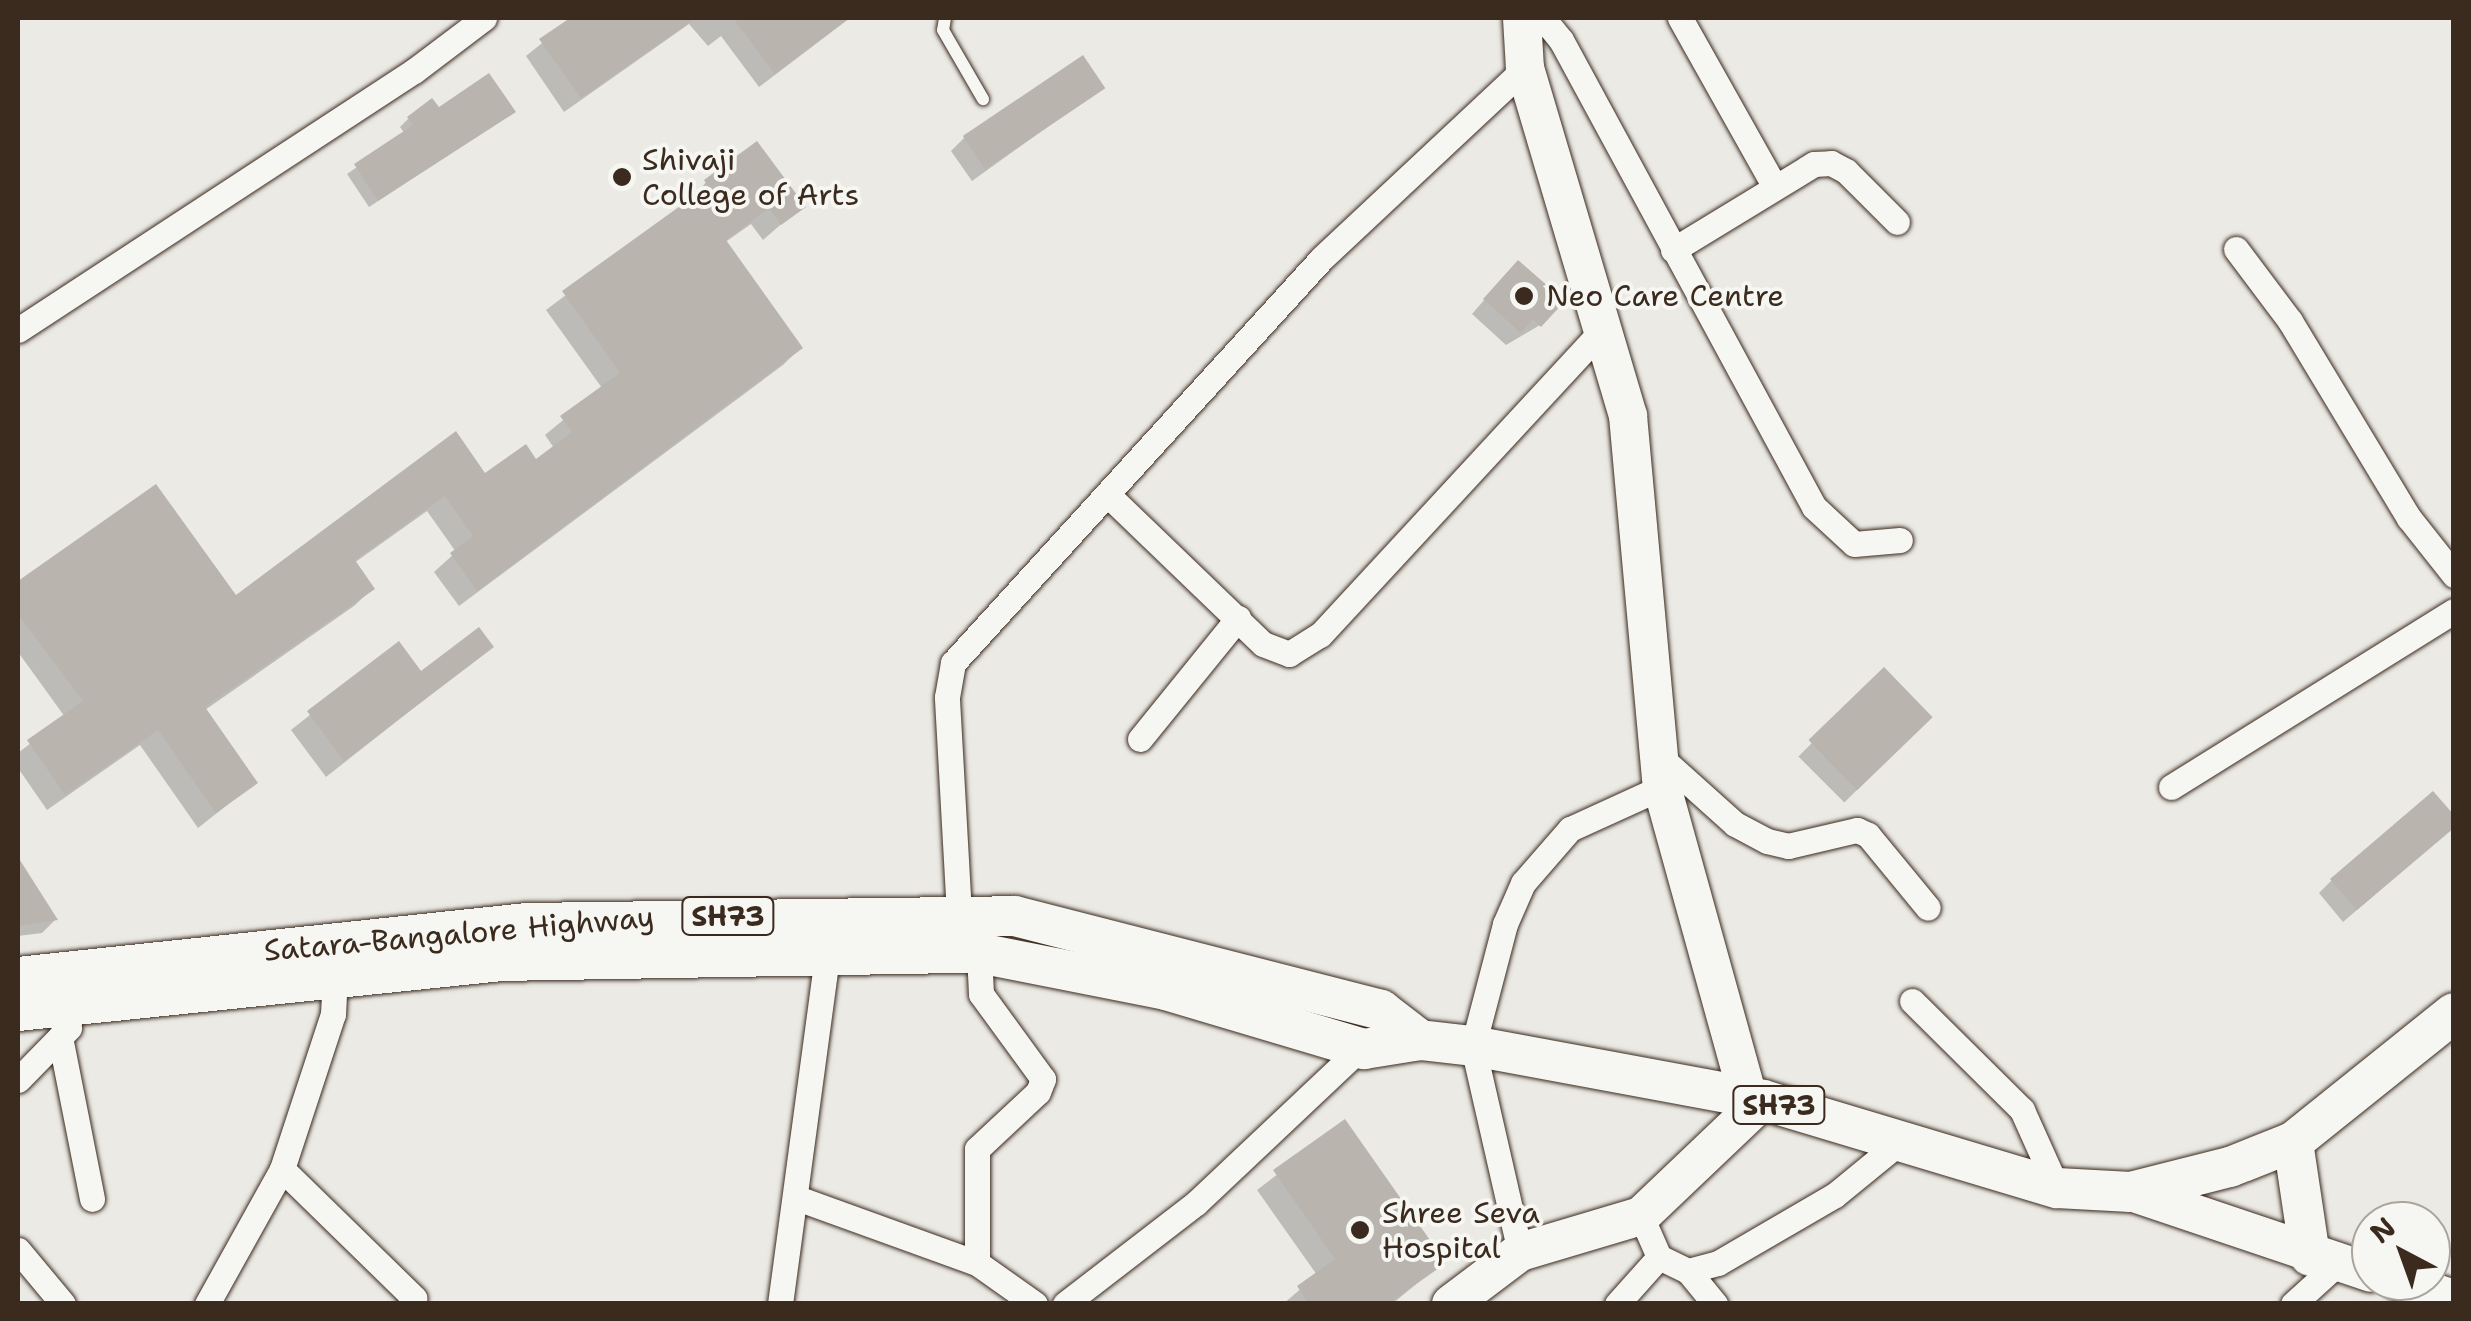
<!DOCTYPE html>
<style>
body{margin:0}
#map{position:relative;width:2471px;height:1321px;overflow:hidden;background:#ebeae5;font-family:"Shantell Sans",sans-serif}
div>[style]{position:absolute}
.shadow>*{inset:0;background:#0003;transform-origin:0 0}
.building>*{inset:0;background:#bab4ae;transform-origin:0 0}
.roads{filter:drop-shadow(0 0 2px #3b2a1e) drop-shadow(0 0 2px #3b2a1e)}
.lane>*{height:12px;margin:-6px;padding:0 6px;transform-origin:6px;border-radius:6px;background:#f6f6f2}
.street>*{height:25px;margin:-12.5px;padding:0 12.5px;transform-origin:12.5px;border-radius:12.5px;background:#f6f6f2}
.secondary>*{height:38px;margin:-19px;padding:0 19px;transform-origin:19px;border-radius:19px;background:#f6f6f2}
.primary>*{height:40px;margin:-20px;padding:0 20px;transform-origin:20px;border-radius:20px;background:#f6f6f2}
.dots>*{width:28px;height:28px;translate:-50% -50%;box-sizing:border-box;border:5px solid #f6f6f2;border-radius:50%}
span{translate:-50% -50%;white-space:nowrap;text-align:center;line-height:1.15;-webkit-text-stroke:8px #f6f6f2;paint-order:stroke}
.shield-label span{padding:2px 8px;background:#f6f6f2;border:2px solid;border-radius:8px;-webkit-text-stroke-width:0}
.shield-label{font-size:28px;color:#3b2a1e;font-weight:700}
.poi-label{font-size:30px;color:#3b2a1e}
.left{translate:0 -50%;text-align:left}
.street-label{font-size:30px;color:#3b2a1e}
.frame{position:absolute;inset:0;border:20px solid #3b2a1e;pointer-events:none}
.north{position:absolute;left:2351px;top:1201px;width:100px;height:100px;box-sizing:border-box;background:#f6f6f2;border:2px solid #aba49d;border-radius:50%;rotate:319deg;font-size:28px;font-weight:700;line-height:40px;text-align:center;color:#3b2a1e}
.north::after{content:'';display:block;margin:auto;width:35px;height:45px;background:#3b2a1e;clip-path:polygon(50% 0,100% 100%,50% 72%,0 100%)}
</style>
<div id="map">
<div class="shadow">
<div style="clip-path:polygon(573px 18px,777px 19px,850px 18px,759px 87px,721px 36px,708px 46px,689px 24px,564px 112px,526px 56px)"></div>
<div style="clip-path:polygon(1102px 88px,972px 181px,951px 151px,964px 138px)"></div>
<div style="clip-path:polygon(438px 110px,513px 112px,369px 207px,347px 174px,405px 134px,400px 127px,408px 119px)"></div>
<div style="clip-path:polygon(706px 182px,802px 206px,763px 240px,751px 224px,724px 243px,800px 348px,783px 365px,459px 606px,434px 572px,456px 552px,427px 511px,354px 563px,372px 589px,354px 606px,205px 710px,255px 783px,198px 828px,140px 745px,47px 810px,18px 768px,18px 753px,65px 717px,18px 652px,18px 583px,155px 488px,235px 599px,485px 476px,535px 462px,554px 448px,545px 435px,602px 388px,546px 310px,691px 201px)"></div>
<div style="clip-path:polygon(1505px 276px,1540px 325px,1506px 345px,1472px 314px)"></div>
<div style="clip-path:polygon(398px 645px,420px 674px,491px 647px,326px 777px,291px 730px)"></div>
<div style="left:1884px;top:671px;width:65px;height:121px;rotate:45deg"></div>
<div style="clip-path:polygon(2444px 835px,2343px 922px,2319px 893px,2332px 880px)"></div>
<div style="clip-path:polygon(22px 868px,55px 920px,42px 933px,18px 936px)"></div>
<div style="clip-path:polygon(1344px 1123px,1443px 1262px,1392px 1304px,1283px 1304px,1317px 1275px,1257px 1190px)"></div>
</div>
<div class="building">
<div style="clip-path:polygon(570px 18px,696px 18px,581px 98px,539px 39px)"></div>
<div style="clip-path:polygon(733px 18px,849px 18px,775px 74px)"></div>
<div style="left:1083px;top:55px;width:40px;height:145px;rotate:56deg"></div>
<div style="clip-path:polygon(489px 73px,516px 112px,378px 201px,354px 164px,413px 125px,407px 117px,432px 98px,439px 107px)"></div>
<div style="clip-path:polygon(757px 141px,806px 207px,781px 225px,769px 208px,726px 240px,803px 348px,477px 591px,450px 553px,473px 536px,445px 496px,355px 560px,375px 589px,205px 707px,258px 783px,216px 813px,158px 730px,65px 795px,27px 740px,83px 701px,18px 614px,18px 581px,156px 484px,236px 595px,456px 431px,485px 473px,526px 444px,536px 459px,572px 432px,560px 416px,620px 373px,562px 291px,708px 186px,704px 180px)"></div>
<div style="clip-path:polygon(1518px 260px,1565px 301px,1541px 327px,1533px 319px,1521px 333px,1483px 299px)"></div>
<div style="clip-path:polygon(479px 627px,494px 647px,344px 761px,307px 711px,399px 641px,421px 671px)"></div>
<div style="left:1884px;top:667px;width:70px;height:105px;rotate:46deg"></div>
<div style="clip-path:polygon(2433px 791px,2454px 815px,2454px 828px,2357px 910px,2330px 879px)"></div>
<div style="clip-path:polygon(18px 857px,58px 920px,18px 926px)"></div>
<div style="clip-path:polygon(1345px 1119px,1446px 1263px,1388px 1304px,1309px 1304px,1297px 1286px,1335px 1259px,1273px 1170px)"></div>
</div>
<div class="roads">
<div class="lane">
<div style="left:945px;top:18px;width:12px;rotate:99deg"></div>
<div style="left:943px;top:30px;width:80px;rotate:59.9deg"></div>
</div>
<div class="street">
<div style="left:1543px;top:18px;width:28px;rotate:51deg"></div>
<div style="left:1561px;top:40px;width:531px;rotate:61.55deg"></div>
<div style="left:1814px;top:507px;width:54px;rotate:42.8deg"></div>
<div style="left:1854px;top:544px;width:46px;rotate:-5deg"></div>
<div style="left:1680px;top:18px;width:194px;rotate:60.7deg"></div>
<div style="left:2236px;top:249px;width:90px;rotate:53.1deg"></div>
<div style="left:2290px;top:321px;width:230px;rotate:58.9deg"></div>
<div style="left:2409px;top:518px;width:73px;rotate:51.7deg"></div>
<div style="left:1673px;top:250px;width:165px;rotate:-31.4deg"></div>
<div style="left:1814px;top:164px;width:17px;rotate:-3deg"></div>
<div style="left:1831px;top:163px;width:17px;rotate:28deg"></div>
<div style="left:1846px;top:171px;width:72px;rotate:45deg"></div>
<div style="left:18px;top:330px;width:473px;rotate:-33.2deg"></div>
<div style="left:414px;top:71px;width:88px;rotate:-37.1deg"></div>
<div style="left:1107px;top:494px;width:216px;rotate:43.9deg"></div>
<div style="left:1263px;top:644px;width:28px;rotate:21deg"></div>
<div style="left:1289px;top:654px;width:36px;rotate:-32deg"></div>
<div style="left:1320px;top:635px;width:415px;rotate:-47.2deg"></div>
<div style="left:1140px;top:739px;width:156px;rotate:-51deg"></div>
<div style="left:1658px;top:755px;width:103px;rotate:41.9deg"></div>
<div style="left:1735px;top:824px;width:36px;rotate:28deg"></div>
<div style="left:1767px;top:841px;width:22px;rotate:13deg"></div>
<div style="left:1788px;top:846px;width:71px;rotate:-13.1deg"></div>
<div style="left:1857px;top:830px;width:12px;rotate:24deg"></div>
<div style="left:1868px;top:835px;width:94px;rotate:50.6deg"></div>
<div style="left:2171px;top:787px;width:333px;rotate:-31.9deg"></div>
<div style="left:959px;top:914px;width:217px;rotate:-93.2deg"></div>
<div style="left:947px;top:697px;width:35px;rotate:-80deg"></div>
<div style="left:953px;top:663px;width:548px;rotate:-47.66deg"></div>
<div style="left:1322px;top:258px;width:278px;rotate:-43.1deg"></div>
<div style="left:1912px;top:1001px;width:155px;rotate:44.7deg"></div>
<div style="left:2022px;top:1110px;width:85px;rotate:65.8deg"></div>
<div style="left:60px;top:1037px;width:165px;rotate:78.8deg"></div>
<div style="left:18px;top:1080px;width:73px;rotate:-45.6deg"></div>
<div style="left:282px;top:1169px;width:185px;rotate:44.3deg"></div>
<div style="left:414px;top:1298px;width:7px;rotate:124deg"></div>
<div style="left:797px;top:1198px;width:191px;rotate:19.9deg"></div>
<div style="left:977px;top:1263px;width:71px;rotate:35.3deg"></div>
<div style="left:18px;top:1250px;width:70px;rotate:50.2deg"></div>
<div style="left:1520px;top:1252px;width:211px;rotate:-102.9deg"></div>
<div style="left:1473px;top:1046px;width:126px;rotate:-75.3deg"></div>
<div style="left:1505px;top:924px;width:45px;rotate:-66.3deg"></div>
<div style="left:1523px;top:883px;width:72px;rotate:-49deg"></div>
<div style="left:1570px;top:829px;width:101px;rotate:-24.5deg"></div>
<div style="left:1659px;top:1257px;width:32px;rotate:26deg"></div>
<div style="left:1688px;top:1271px;width:31px;rotate:-15deg"></div>
<div style="left:1718px;top:1263px;width:135px;rotate:-30.2deg"></div>
<div style="left:1835px;top:1195px;width:79px;rotate:-39.3deg"></div>
<div style="left:977px;top:1263px;width:114px;rotate:-90deg"></div>
<div style="left:977px;top:1149px;width:83px;rotate:-43.1deg"></div>
<div style="left:1038px;top:1092px;width:14px;rotate:-69deg"></div>
<div style="left:1043px;top:1079px;width:105px;rotate:-126.1deg"></div>
<div style="left:981px;top:994px;width:41px;rotate:-92.8deg"></div>
<div style="left:1688px;top:1271px;width:43px;rotate:50.7deg"></div>
<div style="left:207px;top:1304px;width:154px;rotate:-60.9deg"></div>
<div style="left:282px;top:1169px;width:163px;rotate:-71.8deg"></div>
<div style="left:333px;top:1014px;width:37px;rotate:-87deg"></div>
<div style="left:780px;top:1304px;width:352px;rotate:-82.3deg"></div>
<div style="left:1065px;top:1304px;width:165px;rotate:-37.6deg"></div>
<div style="left:1196px;top:1203px;width:235px;rotate:-43.3deg"></div>
<div style="left:1617px;top:1304px;width:63px;rotate:-48.2deg"></div>
<div style="left:1659px;top:1257px;width:45px;rotate:-113.7deg"></div>
<div style="left:2293px;top:1304px;width:61px;rotate:-42.3deg"></div>
</div>
<div class="secondary">
<div style="left:1522px;top:18px;width:50px;rotate:86.6deg"></div>
<div style="left:1525px;top:68px;width:363px;rotate:73.5deg"></div>
<div style="left:1628px;top:416px;width:373px;rotate:84.8deg"></div>
<div style="left:1662px;top:787px;width:322px;rotate:74.5deg"></div>
<div style="left:2131px;top:1192px;width:253px;rotate:18.6deg"></div>
<div style="left:2399px;top:1281px;width:58px;rotate:18.1deg"></div>
<div style="left:1451px;top:1304px;width:86px;rotate:-37deg"></div>
<div style="left:1520px;top:1252px;width:126px;rotate:-16.6deg"></div>
<div style="left:1641px;top:1216px;width:168px;rotate:-43.6deg"></div>
</div>
<div class="primary">
<div style="left:18px;top:977px;width:512px;rotate:-6.06deg"></div>
<div style="left:527px;top:923px;width:488px;rotate:-0.8deg"></div>
<div style="left:1015px;top:916px;width:378px;rotate:14.4deg"></div>
<div style="left:1381px;top:1010px;width:49px;rotate:37.6deg"></div>
<div style="left:18px;top:1011px;width:483px;rotate:-5.9deg"></div>
<div style="left:498px;top:961px;width:481px;rotate:-1deg"></div>
<div style="left:979px;top:953px;width:191px;rotate:11.2deg"></div>
<div style="left:1166px;top:990px;width:207px;rotate:16.6deg"></div>
<div style="left:1364px;top:1049px;width:57px;rotate:-9.1deg"></div>
<div style="left:1420px;top:1040px;width:53px;rotate:6.5deg"></div>
<div style="left:1473px;top:1046px;width:295px;rotate:10.5deg"></div>
<div style="left:1763px;top:1100px;width:307px;rotate:16.7deg"></div>
<div style="left:2057px;top:1188px;width:74px;rotate:3.1deg"></div>
<div style="left:2131px;top:1192px;width:102px;rotate:-14.2deg"></div>
<div style="left:2230px;top:1167px;width:68px;rotate:-21.6deg"></div>
<div style="left:2293px;top:1142px;width:206px;rotate:-38.7deg"></div>
<div style="left:2293px;top:1142px;width:115px;rotate:81.5deg"></div>
</div>
</div>
<div class="dots">
<div style="left:622px;top:177px;background:#3b2a1e"></div>
<div style="left:1524px;top:296px;background:#3b2a1e"></div>
<div style="left:1360px;top:1230px;background:#3b2a1e"></div>
</div>
<div class="shield-label">
<span style="left:728px;top:916px">SH73</span>
<span style="left:1779px;top:1105px">SH73</span>
</div>
<div class="poi-label">
<span class="left" style="left:642px;top:177px">Shivaji<br>College of Arts</span>
<span class="left" style="left:1546px;top:296px">Neo Care Centre</span>
<span class="left" style="left:1382px;top:1230px">Shree Seva<br>Hospital</span>
</div>
<div class="street-label">
<span style="left:459px;top:934px;rotate:-5deg">Satara-Bangalore Highway</span>
</div>
<div class="frame"></div>
<div class="north">N</div>
</div>
